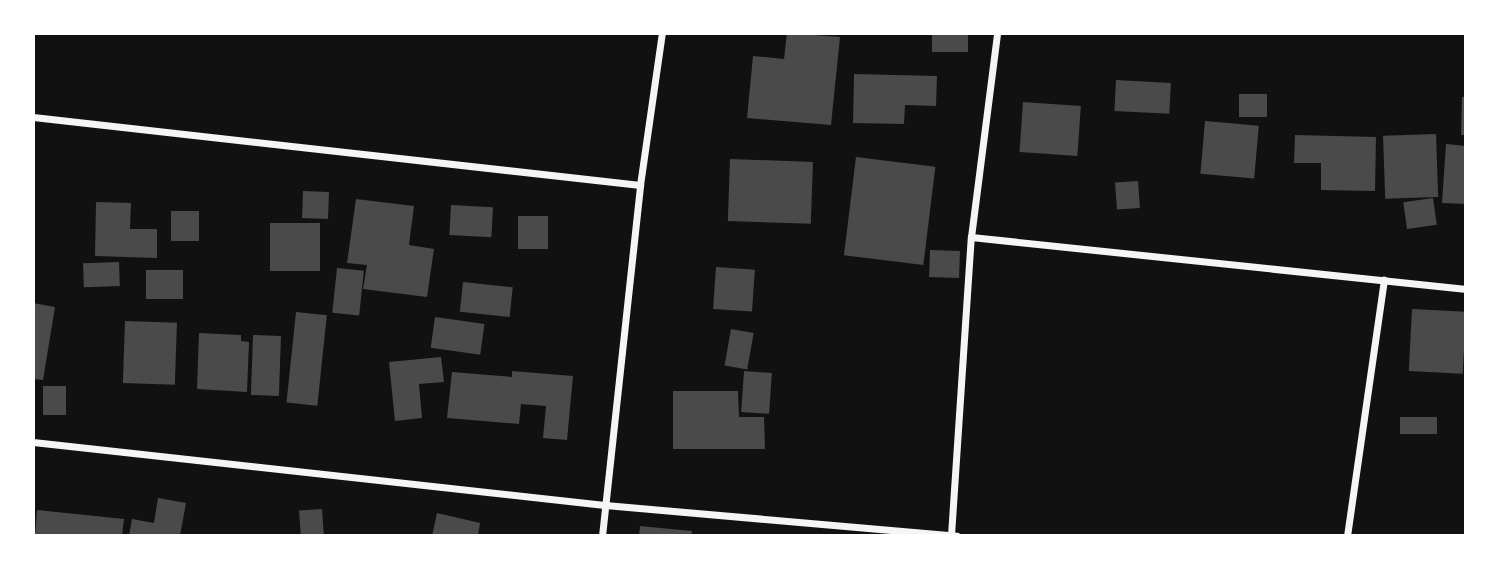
<!DOCTYPE html>
<style>
body{margin:0}
#map{position:relative;width:1499px;height:569px;overflow:hidden;background:#111;font-family:Raleway,sans-serif}
div>[style]{position:absolute}
.building>*{inset:0;background:#4a4a4a;transform-origin:0 0}
.minor>*{height:7px;margin:-3.5px;padding:0 3.5px;transform-origin:3.5px;border-radius:3.5px;background:#f5f5f5}
span{translate:-50% -50%;white-space:nowrap;text-align:center;line-height:1.15;-webkit-text-stroke:7px #fff;paint-order:stroke}
.frame{position:absolute;inset:0;border:35px solid #fff;pointer-events:none}
</style>
<div id="map">
<div class="building">
<div style="clip-path:polygon(787px 33px,840px 37px,831px 125px,747px 118px,753px 56px,784px 59px)"></div>
<div style="left:932px;top:33px;width:36px;height:19px"></div>
<div style="clip-path:polygon(854px 74px,937px 76px,936px 106px,905px 105px,904px 124px,853px 123px)"></div>
<div style="left:1116px;top:80px;width:55px;height:31px;rotate:3deg"></div>
<div style="left:1239px;top:94px;width:28px;height:23px"></div>
<div style="clip-path:polygon(1462px 97px,1466px 97px,1466px 135px,1461px 135px)"></div>
<div style="left:1023px;top:102px;width:58px;height:50px;rotate:4deg"></div>
<div style="left:1205px;top:121px;width:54px;height:53px;rotate:5deg"></div>
<div style="left:1436px;top:134px;width:63px;height:53px;rotate:88deg"></div>
<div style="clip-path:polygon(1295px 135px,1376px 137px,1375px 191px,1321px 190px,1321px 163px,1294px 163px)"></div>
<div style="clip-path:polygon(1446px 144px,1466px 146px,1466px 204px,1442px 203px)"></div>
<div style="left:856px;top:157px;width:80px;height:99px;rotate:7deg"></div>
<div style="left:730px;top:159px;width:83px;height:62px;rotate:2deg"></div>
<div style="left:1138px;top:181px;width:27px;height:23px;rotate:86deg"></div>
<div style="left:303px;top:191px;width:26px;height:27px;rotate:2deg"></div>
<div style="left:1433px;top:198px;width:27px;height:30px;rotate:82deg"></div>
<div style="clip-path:polygon(356px 199px,414px 206px,409px 245px,434px 249px,427px 297px,363px 289px,367px 265px,347px 263px)"></div>
<div style="clip-path:polygon(96px 202px,131px 203px,130px 229px,157px 229px,157px 258px,95px 256px)"></div>
<div style="left:451px;top:205px;width:42px;height:30px;rotate:3deg"></div>
<div style="left:171px;top:211px;width:28px;height:30px"></div>
<div style="left:518px;top:216px;width:30px;height:33px"></div>
<div style="left:270px;top:223px;width:50px;height:48px"></div>
<div style="left:930px;top:250px;width:30px;height:27px;rotate:2deg"></div>
<div style="left:119px;top:262px;width:24px;height:36px;rotate:88deg"></div>
<div style="left:716px;top:267px;width:39px;height:42px;rotate:4deg"></div>
<div style="left:337px;top:268px;width:27px;height:45px;rotate:6deg"></div>
<div style="left:146px;top:270px;width:37px;height:29px"></div>
<div style="left:463px;top:282px;width:50px;height:30px;rotate:6deg"></div>
<div style="clip-path:polygon(33px 303px,55px 307px,43px 380px,33px 379px)"></div>
<div style="left:1412px;top:309px;width:54px;height:62px;rotate:3deg"></div>
<div style="left:296px;top:312px;width:31px;height:91px;rotate:6deg"></div>
<div style="left:435px;top:317px;width:50px;height:31px;rotate:8deg"></div>
<div style="left:125px;top:321px;width:52px;height:62px;rotate:2deg"></div>
<div style="left:731px;top:329px;width:23px;height:37px;rotate:10deg"></div>
<div style="clip-path:polygon(199px 333px,241px 335px,241px 341px,249px 342px,247px 392px,197px 389px)"></div>
<div style="left:253px;top:335px;width:28px;height:60px;rotate:2deg"></div>
<div style="clip-path:polygon(441px 357px,444px 382px,419px 384px,422px 418px,395px 421px,389px 362px)"></div>
<div style="clip-path:polygon(512px 371px,573px 376px,567px 440px,543px 438px,546px 406px,521px 404px,519px 424px,447px 418px,452px 372px,512px 377px)"></div>
<div style="left:744px;top:371px;width:28px;height:41px;rotate:4deg"></div>
<div style="left:43px;top:386px;width:23px;height:29px"></div>
<div style="clip-path:polygon(673px 391px,738px 391px,739px 417px,764px 417px,765px 449px,673px 449px)"></div>
<div style="left:1437px;top:417px;width:17px;height:37px;rotate:90deg"></div>
<div style="clip-path:polygon(158px 498px,186px 503px,180px 536px,129px 536px,132px 519px,154px 523px)"></div>
<div style="left:322px;top:509px;width:27px;height:23px;rotate:86deg"></div>
<div style="clip-path:polygon(37px 510px,124px 519px,122px 536px,35px 536px)"></div>
<div style="clip-path:polygon(437px 513px,480px 523px,478px 536px,432px 536px)"></div>
<div style="clip-path:polygon(640px 526px,692px 531px,691px 536px,639px 536px)"></div>
</div>
<div class="minor">
<div style="left:33px;top:117px;width:611px;rotate:6.39deg"></div>
<div style="left:971px;top:237px;width:498px;rotate:6deg"></div>
<div style="left:33px;top:442px;width:575px;rotate:6.29deg"></div>
<div style="left:605px;top:505px;width:353px;rotate:5deg"></div>
<div style="left:951px;top:535px;width:299px;rotate:-86.2deg"></div>
<div style="left:971px;top:237px;width:206px;rotate:-82.7deg"></div>
<div style="left:602px;top:536px;width:353px;rotate:-83.8deg"></div>
<div style="left:640px;top:185px;width:154px;rotate:-81.8deg"></div>
<div style="left:1347px;top:536px;width:259px;rotate:-81.8deg"></div>
</div>
<div class="frame"></div>
</div>
